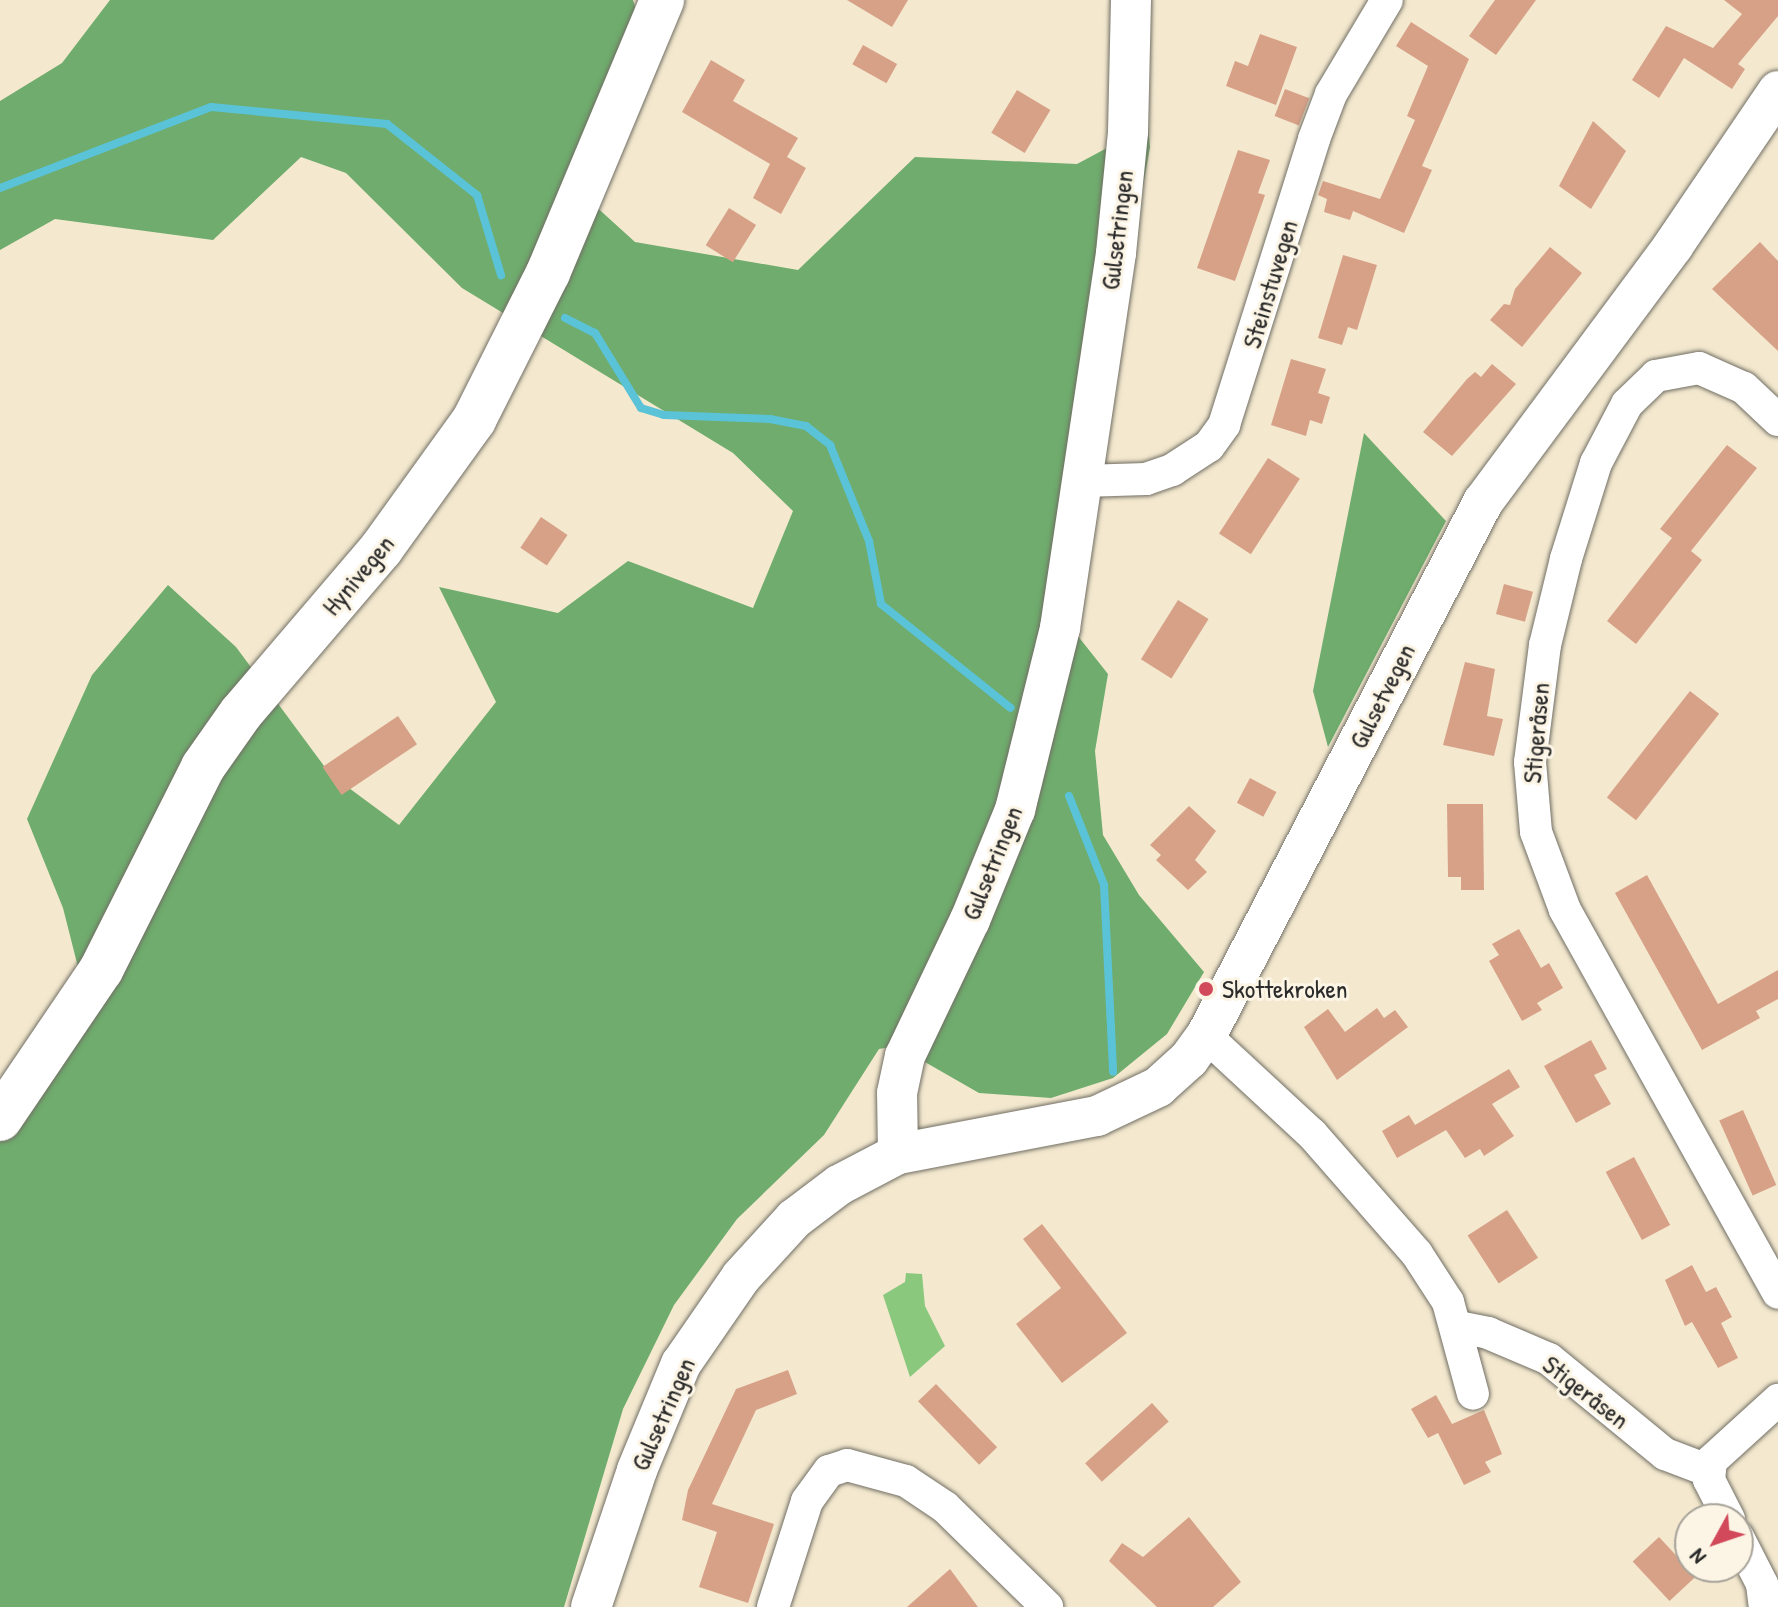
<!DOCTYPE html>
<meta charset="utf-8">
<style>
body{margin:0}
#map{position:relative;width:1778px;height:1607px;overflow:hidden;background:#f4e9cf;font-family:"Patrick Hand",sans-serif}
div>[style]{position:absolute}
.green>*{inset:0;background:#8ac87e}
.forest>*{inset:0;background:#6fac6d}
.stream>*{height:8px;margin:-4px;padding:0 4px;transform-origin:4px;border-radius:4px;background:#5bc3d7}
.building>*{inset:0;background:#d7a188;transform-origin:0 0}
.roads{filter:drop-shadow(0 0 2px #716e64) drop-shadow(0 0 2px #716e64)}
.minor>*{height:32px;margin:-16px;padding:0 16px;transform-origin:16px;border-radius:16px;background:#fff}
.tertiary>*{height:40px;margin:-20px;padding:0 20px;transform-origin:20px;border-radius:20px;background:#fff}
.secondary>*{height:44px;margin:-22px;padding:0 22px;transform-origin:22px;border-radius:22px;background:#fff}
.dots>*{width:22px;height:22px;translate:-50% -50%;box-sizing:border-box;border:4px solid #fcf5e5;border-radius:50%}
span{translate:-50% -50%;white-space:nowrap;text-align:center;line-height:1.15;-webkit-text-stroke:6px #fcf5e5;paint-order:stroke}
.street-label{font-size:26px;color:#2b2b2b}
.poi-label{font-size:26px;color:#2b2b2b}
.left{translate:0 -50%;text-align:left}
.north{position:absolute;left:1674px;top:1503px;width:80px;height:80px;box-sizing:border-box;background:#fcf5e5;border:2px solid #a8a49b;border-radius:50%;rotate:230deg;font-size:22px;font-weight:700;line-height:32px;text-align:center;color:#2b2b2b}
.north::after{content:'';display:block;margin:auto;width:28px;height:36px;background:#d1495b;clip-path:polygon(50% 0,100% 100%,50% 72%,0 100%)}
</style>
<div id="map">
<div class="green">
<div style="clip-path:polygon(906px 1273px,922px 1274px,925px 1306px,945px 1346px,910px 1377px,883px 1295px,905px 1282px)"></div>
</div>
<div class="forest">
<div style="clip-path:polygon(110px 0,633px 0,648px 49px,592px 203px,635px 242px,798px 270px,915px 157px,1077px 164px,1148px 126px,1150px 147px,1066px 621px,1108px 674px,1095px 751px,1103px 835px,1139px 895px,1204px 972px,1167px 1034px,1113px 1078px,1051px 1098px,979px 1093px,897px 1046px,879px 1049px,824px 1135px,737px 1219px,674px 1305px,623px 1409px,564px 1607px,0 1607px,0 1094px,80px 975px,63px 908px,27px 819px,92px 675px,168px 585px,236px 647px,330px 774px,399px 825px,496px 702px,439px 587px,558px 613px,628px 561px,753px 608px,793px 511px,733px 453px,462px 288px,346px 173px,301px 157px,213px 240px,55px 219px,0 250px,0 101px,62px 63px)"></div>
<div style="clip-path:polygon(1364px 433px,1446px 521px,1328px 747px,1313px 691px)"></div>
</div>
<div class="stream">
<div style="left:0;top:188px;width:226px;rotate:-21deg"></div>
<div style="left:211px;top:107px;width:177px;rotate:5.5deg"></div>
<div style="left:387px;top:124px;width:115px;rotate:38.3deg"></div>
<div style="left:477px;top:195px;width:84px;rotate:73.3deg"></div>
<div style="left:565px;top:318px;width:34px;rotate:27deg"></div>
<div style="left:595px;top:333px;width:88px;rotate:58.5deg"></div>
<div style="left:641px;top:408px;width:24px;rotate:17deg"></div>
<div style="left:664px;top:415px;width:106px;rotate:2.2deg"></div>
<div style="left:770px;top:419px;width:37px;rotate:11deg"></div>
<div style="left:806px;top:426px;width:31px;rotate:38deg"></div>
<div style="left:830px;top:445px;width:104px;rotate:67.9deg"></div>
<div style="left:869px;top:541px;width:64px;rotate:79.2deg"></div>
<div style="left:881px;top:604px;width:166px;rotate:38.7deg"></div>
<div style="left:1069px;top:796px;width:96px;rotate:68.5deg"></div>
<div style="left:1104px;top:885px;width:187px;rotate:87.2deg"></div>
</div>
<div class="building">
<div style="clip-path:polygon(847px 0,908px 0,892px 27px)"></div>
<div style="clip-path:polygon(1495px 0,1536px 0,1496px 55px,1469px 36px)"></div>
<div style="clip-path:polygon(1724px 0,1778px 0,1778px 16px,1738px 64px,1745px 69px,1732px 89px,1684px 58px,1659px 98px,1632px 80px,1666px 26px,1713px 48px,1742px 14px)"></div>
<div style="clip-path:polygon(1411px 22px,1469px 59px,1422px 166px,1432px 170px,1404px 233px,1353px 211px,1350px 220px,1324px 212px,1327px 199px,1318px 195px,1323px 181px,1380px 199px,1415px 120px,1407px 116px,1428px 66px,1396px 46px)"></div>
<div style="clip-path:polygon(1260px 34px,1297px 47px,1276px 105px,1226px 86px,1235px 61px,1248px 66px)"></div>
<div style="left:863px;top:45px;width:39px;height:22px;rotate:29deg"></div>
<div style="clip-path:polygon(711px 60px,745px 80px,733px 101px,798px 138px,787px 157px,806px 168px,781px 214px,753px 198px,770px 164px,682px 112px)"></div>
<div style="left:1285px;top:89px;width:26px;height:29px;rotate:21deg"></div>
<div style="left:1017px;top:90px;width:39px;height:50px;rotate:31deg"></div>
<div style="clip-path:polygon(1593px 121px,1626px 151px,1591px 209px,1559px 186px)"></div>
<div style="clip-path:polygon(1238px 150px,1270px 160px,1258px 193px,1265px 195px,1235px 281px,1197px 268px)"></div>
<div style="left:729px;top:208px;width:32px;height:44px;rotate:32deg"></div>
<div style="clip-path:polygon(1760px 242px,1778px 261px,1778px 351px,1712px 289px)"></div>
<div style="clip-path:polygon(1550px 247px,1582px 273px,1522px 347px,1490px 320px,1504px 304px,1510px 305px,1515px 289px)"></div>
<div style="clip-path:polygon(1343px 255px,1377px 265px,1357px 330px,1348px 327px,1342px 345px,1318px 338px)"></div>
<div style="clip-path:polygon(1291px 359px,1326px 369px,1318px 393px,1330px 397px,1322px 424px,1310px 420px,1306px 436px,1271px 425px)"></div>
<div style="clip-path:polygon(1492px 364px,1516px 384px,1452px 456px,1423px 432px,1467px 379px,1475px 372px,1481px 377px)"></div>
<div style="clip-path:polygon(1727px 445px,1757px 468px,1691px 551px,1702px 560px,1636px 644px,1607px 621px,1672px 538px,1660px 529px)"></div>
<div style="left:1268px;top:458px;width:38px;height:90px;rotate:33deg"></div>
<div style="left:541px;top:517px;width:32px;height:37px;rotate:34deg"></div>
<div style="left:1504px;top:584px;width:30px;height:31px;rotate:15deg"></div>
<div style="left:1178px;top:600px;width:36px;height:70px;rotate:32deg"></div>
<div style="clip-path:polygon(1465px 662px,1495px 669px,1487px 716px,1503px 719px,1494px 756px,1443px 745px)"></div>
<div style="left:1690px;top:691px;width:37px;height:135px;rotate:38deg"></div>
<div style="left:398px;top:716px;width:34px;height:91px;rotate:56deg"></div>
<div style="left:1250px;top:778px;width:30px;height:28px;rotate:28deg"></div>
<div style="clip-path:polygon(1447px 804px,1483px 804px,1484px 890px,1461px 890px,1461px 877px,1448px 877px)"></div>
<div style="clip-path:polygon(1189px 806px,1216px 831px,1195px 860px,1207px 872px,1188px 890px,1156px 860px,1161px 855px,1150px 845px)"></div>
<div style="clip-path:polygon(1647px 875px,1718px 1004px,1778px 970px,1778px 999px,1756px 1011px,1760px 1018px,1702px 1050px,1615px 893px)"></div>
<div style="clip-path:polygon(1519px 929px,1541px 968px,1549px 963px,1563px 988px,1537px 1003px,1542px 1010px,1522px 1021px,1489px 961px,1499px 955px,1492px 944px)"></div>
<div style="clip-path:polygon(1377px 1008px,1384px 1018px,1395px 1010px,1408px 1027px,1337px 1080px,1304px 1027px,1328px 1009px,1345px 1032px)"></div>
<div style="clip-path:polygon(1591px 1040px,1607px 1069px,1594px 1075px,1611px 1104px,1576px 1123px,1544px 1066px)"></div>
<div style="clip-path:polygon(1509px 1069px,1520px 1087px,1492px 1104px,1514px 1136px,1484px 1156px,1480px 1149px,1465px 1158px,1446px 1130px,1397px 1158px,1382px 1131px,1409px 1115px,1415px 1125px)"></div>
<div style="left:1743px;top:1110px;width:82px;height:26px;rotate:66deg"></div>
<div style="left:1634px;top:1157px;width:77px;height:32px;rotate:62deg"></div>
<div style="left:1507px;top:1210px;width:57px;height:47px;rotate:57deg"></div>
<div style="clip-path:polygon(1042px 1224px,1127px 1333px,1062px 1383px,1016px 1324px,1061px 1288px,1023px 1239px)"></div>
<div style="clip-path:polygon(1692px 1265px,1706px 1292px,1716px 1287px,1732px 1317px,1721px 1323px,1738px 1358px,1718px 1368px,1692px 1322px,1685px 1326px,1665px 1280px)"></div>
<div style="clip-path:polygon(788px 1370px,797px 1394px,756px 1410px,712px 1504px,774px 1524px,748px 1603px,699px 1587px,717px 1532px,682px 1520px,688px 1490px,736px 1389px)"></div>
<div style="left:936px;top:1384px;width:88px;height:25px;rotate:46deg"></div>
<div style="clip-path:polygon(1436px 1395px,1452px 1424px,1484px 1410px,1502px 1454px,1485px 1462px,1491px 1472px,1464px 1485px,1438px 1433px,1428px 1438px,1411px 1409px)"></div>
<div style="left:1152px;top:1403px;width:25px;height:90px;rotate:48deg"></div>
<div style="clip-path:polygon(1189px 1517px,1241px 1582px,1213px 1607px,1157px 1607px,1109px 1561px,1122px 1543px,1143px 1557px)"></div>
<div style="left:1659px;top:1537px;width:54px;height:36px;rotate:47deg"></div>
<div style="clip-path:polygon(950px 1569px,978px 1607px,907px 1607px)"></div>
</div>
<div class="roads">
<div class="minor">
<div style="left:1778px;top:420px;width:47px;rotate:-136.7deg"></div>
<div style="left:1744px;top:388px;width:49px;rotate:-156deg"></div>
<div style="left:1699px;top:368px;width:44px;rotate:169.5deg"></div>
<div style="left:1656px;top:376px;width:40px;rotate:136deg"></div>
<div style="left:1627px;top:404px;width:67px;rotate:117.7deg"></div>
<div style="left:1596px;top:463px;width:101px;rotate:107.4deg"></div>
<div style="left:1566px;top:559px;width:89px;rotate:103.7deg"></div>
<div style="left:1545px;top:645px;width:118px;rotate:97.3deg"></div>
<div style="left:1530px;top:762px;width:70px;rotate:85.1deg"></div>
<div style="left:1536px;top:832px;width:83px;rotate:69.6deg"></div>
<div style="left:1565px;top:910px;width:438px;rotate:60.9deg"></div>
<div style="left:1083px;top:481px;width:63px;rotate:-1.8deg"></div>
<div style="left:1146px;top:479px;width:28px;rotate:-19deg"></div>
<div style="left:1172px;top:470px;width:44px;rotate:-33deg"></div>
<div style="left:1209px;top:446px;width:26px;rotate:-54deg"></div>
<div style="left:1224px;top:425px;width:300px;rotate:-72.5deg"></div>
<div style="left:1314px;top:139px;width:48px;rotate:-69.3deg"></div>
<div style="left:1331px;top:94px;width:109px;rotate:-59.2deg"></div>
<div style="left:1206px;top:1036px;width:144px;rotate:42.8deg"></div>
<div style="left:1312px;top:1134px;width:159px;rotate:48.8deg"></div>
<div style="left:1417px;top:1254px;width:57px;rotate:57.1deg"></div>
<div style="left:1448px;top:1302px;width:95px;rotate:74.8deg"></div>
<div style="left:1458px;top:1327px;width:31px;rotate:11deg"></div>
<div style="left:1488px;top:1333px;width:66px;rotate:23.1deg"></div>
<div style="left:1549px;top:1359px;width:150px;rotate:39.3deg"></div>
<div style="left:1665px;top:1454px;width:45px;rotate:20.9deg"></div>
<div style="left:1729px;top:1519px;width:44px;rotate:-117.1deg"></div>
<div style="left:1709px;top:1480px;width:19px;rotate:-84deg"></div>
<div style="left:1711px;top:1461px;width:91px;rotate:-42.3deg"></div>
<div style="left:1738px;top:1537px;width:53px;rotate:62.9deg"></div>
<div style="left:1762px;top:1584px;width:23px;rotate:83deg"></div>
<div style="left:773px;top:1607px;width:111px;rotate:-72.2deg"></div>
<div style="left:807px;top:1501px;width:37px;rotate:-54deg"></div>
<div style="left:829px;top:1471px;width:19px;rotate:-18deg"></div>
<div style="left:847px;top:1465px;width:61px;rotate:15.2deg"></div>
<div style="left:906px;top:1481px;width:47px;rotate:33.7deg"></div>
<div style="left:945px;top:1507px;width:143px;rotate:44.4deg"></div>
</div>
<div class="tertiary">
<div style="left:898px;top:1154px;width:61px;rotate:-90.9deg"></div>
<div style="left:897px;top:1093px;width:38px;rotate:-78deg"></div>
<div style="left:905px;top:1056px;width:151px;rotate:-64.5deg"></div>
<div style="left:970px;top:920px;width:119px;rotate:-67.8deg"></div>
<div style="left:1015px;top:810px;width:187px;rotate:-76.1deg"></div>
<div style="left:1060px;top:628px;width:379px;rotate:-81.5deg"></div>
<div style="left:1116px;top:253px;width:122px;rotate:-84.3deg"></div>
<div style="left:1128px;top:132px;width:132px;rotate:-88.7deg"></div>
<div style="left:591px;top:1607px;width:145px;rotate:-71.4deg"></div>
<div style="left:637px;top:1470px;width:115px;rotate:-67.5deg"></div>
<div style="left:681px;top:1364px;width:106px;rotate:-55.4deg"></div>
<div style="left:741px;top:1277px;width:79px;rotate:-47.6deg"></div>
<div style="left:794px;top:1219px;width:56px;rotate:-37.1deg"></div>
<div style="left:839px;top:1185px;width:67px;rotate:-27.7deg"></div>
<div style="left:898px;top:1154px;width:203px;rotate:-10.8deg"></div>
<div style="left:1097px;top:1116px;width:68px;rotate:-25.4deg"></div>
<div style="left:1158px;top:1087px;width:42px;rotate:-42.1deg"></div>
<div style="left:1189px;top:1059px;width:29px;rotate:-54deg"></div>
<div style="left:1206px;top:1036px;width:602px;rotate:-62.58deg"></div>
<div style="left:1483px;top:502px;width:319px;rotate:-53.4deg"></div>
<div style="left:1673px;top:246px;width:187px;rotate:-55.9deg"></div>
</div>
<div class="secondary">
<div style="left:0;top:1119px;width:180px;rotate:-55.9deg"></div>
<div style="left:101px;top:970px;width:227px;rotate:-63.3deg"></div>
<div style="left:203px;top:767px;width:66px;rotate:-54.9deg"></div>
<div style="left:241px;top:713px;width:216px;rotate:-49.5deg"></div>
<div style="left:381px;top:549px;width:159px;rotate:-54.2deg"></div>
<div style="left:474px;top:420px;width:165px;rotate:-63.3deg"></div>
<div style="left:548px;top:273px;width:296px;rotate:-67.3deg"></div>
</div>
</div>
<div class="dots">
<div style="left:1206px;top:989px;background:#d1495b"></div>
</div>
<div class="street-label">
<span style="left:1117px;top:230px;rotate:-83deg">Gulsetringen</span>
<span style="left:1270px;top:284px;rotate:-73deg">Steinstuvegen</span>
<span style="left:358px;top:575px;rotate:-50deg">Hynivegen</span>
<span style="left:1382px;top:696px;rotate:-63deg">Gulsetvegen</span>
<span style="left:1536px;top:733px;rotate:-85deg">Stigeråsen</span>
<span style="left:992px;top:863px;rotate:-68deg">Gulsetringen</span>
<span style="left:1586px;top:1392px;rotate:38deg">Stigeråsen</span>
<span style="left:663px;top:1414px;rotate:-66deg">Gulsetringen</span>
</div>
<div class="poi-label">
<span class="left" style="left:1222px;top:989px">Skottekroken</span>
</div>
<div class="north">N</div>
</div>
